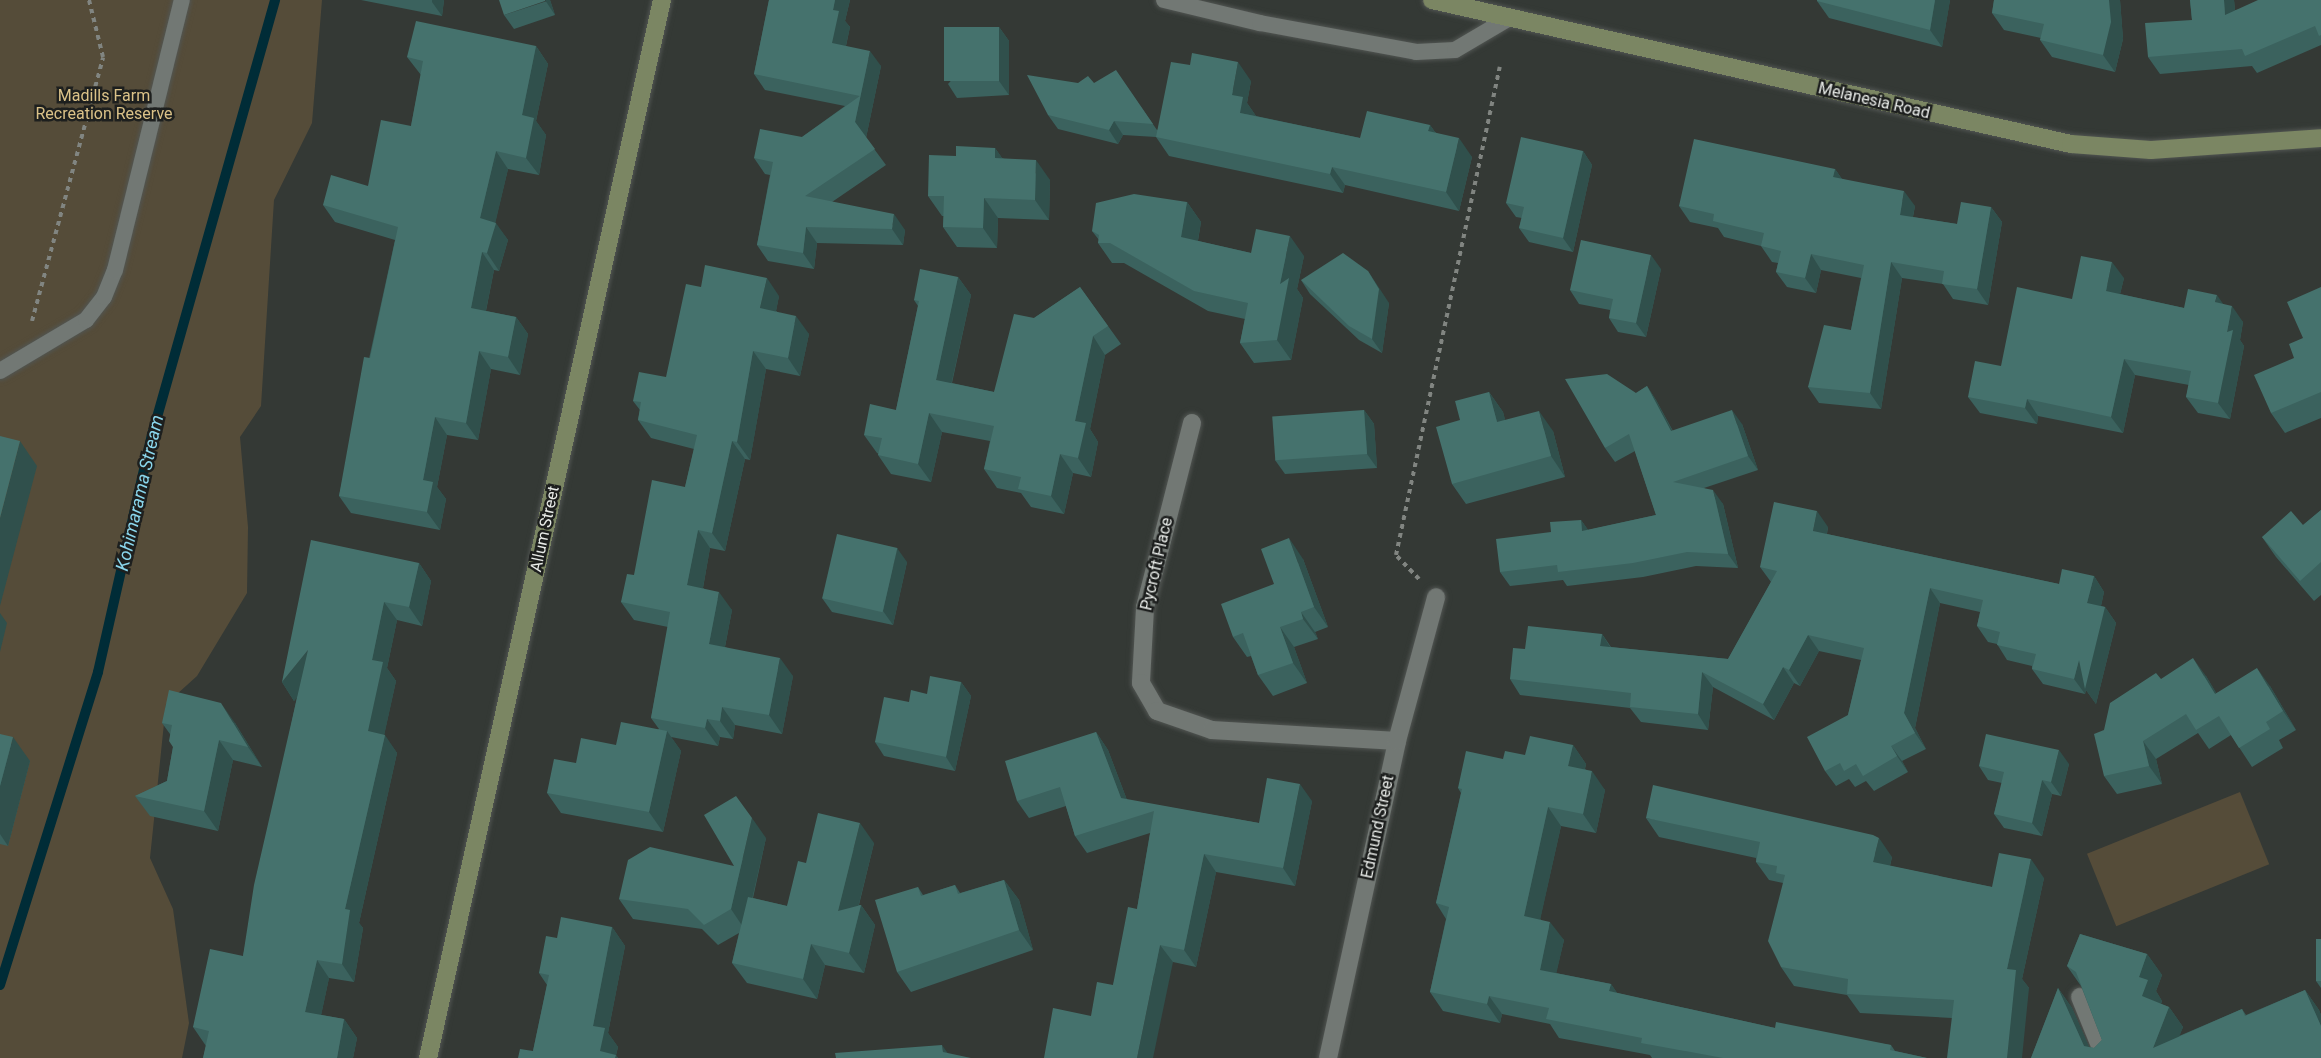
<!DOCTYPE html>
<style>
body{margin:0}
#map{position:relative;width:2321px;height:1058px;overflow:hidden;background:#343935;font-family:Roboto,sans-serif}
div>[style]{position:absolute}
.green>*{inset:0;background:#554c39;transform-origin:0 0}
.stream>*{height:10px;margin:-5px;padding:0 5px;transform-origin:5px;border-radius:5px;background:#002c37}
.path>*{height:4px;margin-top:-2px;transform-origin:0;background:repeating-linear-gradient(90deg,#818581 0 4.5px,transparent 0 9px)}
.roads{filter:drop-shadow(0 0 2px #515552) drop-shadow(0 0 2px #515552)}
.lane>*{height:16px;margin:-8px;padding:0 8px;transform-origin:8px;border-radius:8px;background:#727874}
.street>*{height:18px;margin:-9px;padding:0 9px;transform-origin:9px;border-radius:9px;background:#727874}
.secondary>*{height:18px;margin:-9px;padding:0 9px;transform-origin:9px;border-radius:9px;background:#7b8663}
.wall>*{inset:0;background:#3b625e}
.shaded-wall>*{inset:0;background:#30504c}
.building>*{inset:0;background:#45726d;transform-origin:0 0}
span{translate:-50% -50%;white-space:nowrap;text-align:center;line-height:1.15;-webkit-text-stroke:5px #1d1f1e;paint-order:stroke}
.park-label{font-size:16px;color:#dbc288}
.street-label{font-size:16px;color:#e8ebe8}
.water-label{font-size:18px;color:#8ad6ec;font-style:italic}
</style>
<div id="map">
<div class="green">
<div style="clip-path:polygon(0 0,322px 0,312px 123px,274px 200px,261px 406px,240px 437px,248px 527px,247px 593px,197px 676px,166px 704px,150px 858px,173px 909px,189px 1023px,182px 1058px,0 1058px)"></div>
<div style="left:2240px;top:792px;width:78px;height:165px;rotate:68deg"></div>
</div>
<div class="stream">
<div style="left:0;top:985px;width:328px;rotate:-72.6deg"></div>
<div style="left:98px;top:672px;width:243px;rotate:-77.2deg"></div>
<div style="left:152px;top:435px;width:452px;rotate:-74.2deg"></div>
</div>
<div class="path">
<div style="left:32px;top:321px;width:273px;rotate:-74.9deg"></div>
<div style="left:103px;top:57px;width:59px;rotate:-103.8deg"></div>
<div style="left:1419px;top:579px;width:33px;rotate:-134deg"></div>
<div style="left:1396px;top:555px;width:499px;rotate:-78deg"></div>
</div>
<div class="roads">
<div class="lane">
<div style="left:1164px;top:0;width:99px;rotate:13.5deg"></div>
<div style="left:1260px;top:23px;width:159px;rotate:10.5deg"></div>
<div style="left:1416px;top:52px;width:39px;rotate:-3deg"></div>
<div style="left:1455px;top:50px;width:65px;rotate:-30.5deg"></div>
<div style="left:0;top:371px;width:100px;rotate:-30.7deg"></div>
<div style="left:86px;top:320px;width:29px;rotate:-52deg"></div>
<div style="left:104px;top:297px;width:29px;rotate:-68deg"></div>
<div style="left:115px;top:270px;width:278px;rotate:-76.1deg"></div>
</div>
<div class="street">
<div style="left:1192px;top:423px;width:191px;rotate:104.3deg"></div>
<div style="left:1145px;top:608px;width:75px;rotate:93.1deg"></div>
<div style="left:1141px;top:683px;width:32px;rotate:60deg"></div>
<div style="left:1157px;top:711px;width:58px;rotate:19.1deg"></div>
<div style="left:1212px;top:730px;width:185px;rotate:3.4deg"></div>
<div style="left:2080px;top:997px;width:66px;rotate:67.7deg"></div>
<div style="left:1328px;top:1058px;width:324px;rotate:-77.7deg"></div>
<div style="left:1397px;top:741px;width:149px;rotate:-74.8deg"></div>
</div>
<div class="secondary">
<div style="left:1432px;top:0;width:655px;rotate:12.7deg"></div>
<div style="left:2071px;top:144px;width:80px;rotate:4.3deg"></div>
<div style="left:2151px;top:150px;width:170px;rotate:-4deg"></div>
<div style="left:428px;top:1058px;width:1084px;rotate:-77.53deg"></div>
</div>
</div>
<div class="wall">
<div style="clip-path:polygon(361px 0,444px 0,442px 16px)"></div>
<div style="clip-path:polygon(550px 0,555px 15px,514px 29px,504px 15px)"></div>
<div style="clip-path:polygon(769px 0,850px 0,845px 21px,850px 27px,846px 46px,881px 66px,866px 138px,886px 165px,832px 202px,905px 230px,903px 245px,817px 243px,814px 269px,768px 261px,757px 245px,770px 175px,765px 174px,754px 158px,802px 137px,845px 106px,765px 90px,754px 74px)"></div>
<div style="clip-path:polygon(1950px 0,1942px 47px,1829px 18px,1817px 1px)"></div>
<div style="clip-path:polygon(1994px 0,2120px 0,2123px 39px,2115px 72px,2052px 57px,2040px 40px,2041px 38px,2004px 30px,1992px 13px)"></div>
<div style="clip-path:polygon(2190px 0,2234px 0,2235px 10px,2321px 0,2321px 45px,2257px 73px,2252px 66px,2160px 74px,2148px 57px,2192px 20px)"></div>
<div style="clip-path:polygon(999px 27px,1009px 41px,1009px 95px,957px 98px,948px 84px)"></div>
<div style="clip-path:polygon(536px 46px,548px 64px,536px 121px,546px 135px,539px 175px,508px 169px,495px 223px,508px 240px,499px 271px,494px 270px,486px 311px,516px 317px,528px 334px,520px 375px,491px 369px,478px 440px,447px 435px,437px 487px,446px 499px,440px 530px,351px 513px,339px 496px,395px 240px,335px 222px,323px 205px,368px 186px,411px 126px,421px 75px,407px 57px)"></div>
<div style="clip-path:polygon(1251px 81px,1247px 103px,1256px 116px,1360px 138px,1430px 125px,1435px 132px,1472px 157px,1459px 211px,1345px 185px,1343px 193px,1169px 156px,1156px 137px,1123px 135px,1118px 144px,1058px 129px,1048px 115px,1078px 83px,1125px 84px,1157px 130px)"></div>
<div style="clip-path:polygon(995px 148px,1002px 158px,1050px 180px,1049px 220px,998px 218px,997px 248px,957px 247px,943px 227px,944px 216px,942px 216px,928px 196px,956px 156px)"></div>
<div style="clip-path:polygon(1583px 151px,1592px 165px,1573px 252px,1529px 242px,1519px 228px,1522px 218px,1516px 217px,1506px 203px)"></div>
<div style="clip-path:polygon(1835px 169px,1842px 179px,1915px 206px,1913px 217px,1957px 224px,1991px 207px,2002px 222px,1988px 305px,1953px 299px,1943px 284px,1902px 278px,1881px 409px,1819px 403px,1808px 387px,1851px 330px,1861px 278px,1821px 270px,1816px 293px,1787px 287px,1776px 272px,1778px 263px,1772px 262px,1761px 246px,1724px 237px,1718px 228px,1690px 222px,1679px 206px)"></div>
<div style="clip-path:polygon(1187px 202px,1201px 222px,1198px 241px,1251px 253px,1304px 256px,1297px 289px,1303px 298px,1291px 360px,1254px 363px,1240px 343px,1245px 319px,1208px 311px,1124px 263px,1112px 263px,1098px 243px,1099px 240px,1092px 231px)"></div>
<div style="clip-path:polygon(1661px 269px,1646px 337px,1618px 332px,1609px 318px,1610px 310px,1579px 304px,1570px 290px)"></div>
<div style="clip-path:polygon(958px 277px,971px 295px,952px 383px,994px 392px,1034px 318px,1080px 287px,1121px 344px,1105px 355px,1090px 429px,1098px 442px,1091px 477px,1073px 473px,1064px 514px,1031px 507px,1021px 493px,997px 488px,984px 469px,990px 441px,942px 432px,931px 482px,891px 474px,878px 455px,879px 454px,877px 453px,864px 435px,896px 410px,918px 306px,914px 300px)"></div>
<div style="clip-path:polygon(2124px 278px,2120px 294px,2184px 308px,2223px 304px,2243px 322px,2240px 340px,2244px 346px,2230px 419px,2198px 413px,2186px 397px,2189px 385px,2135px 375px,2123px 433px,2038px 416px,2037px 424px,1980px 413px,1968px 397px,2072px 299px)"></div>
<div style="clip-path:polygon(1301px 280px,1389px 303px,1382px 353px,1359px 340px,1310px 294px)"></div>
<div style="clip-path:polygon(2321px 287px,2321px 418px,2285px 433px,2271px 413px,2303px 338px)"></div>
<div style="clip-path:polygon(779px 296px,776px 311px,809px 334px,800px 376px,766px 369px,750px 460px,745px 459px,725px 551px,710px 548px,703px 588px,732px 610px,725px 647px,793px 676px,782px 734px,735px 725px,733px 739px,720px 737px,718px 746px,671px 737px,681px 751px,663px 832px,561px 813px,547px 793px,576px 763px,616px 745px,659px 729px,651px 718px,668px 627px,634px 620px,621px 602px,634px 575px,685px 487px,694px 449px,651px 438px,638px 420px,640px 410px,633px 401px)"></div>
<div style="clip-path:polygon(1647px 386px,1656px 400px,1673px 431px,1742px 424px,1758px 470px,1704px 488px,1723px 504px,1738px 568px,1696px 566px,1643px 577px,1567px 586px,1563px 580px,1510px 586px,1500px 572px,1581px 520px,1588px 530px,1656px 515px,1635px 451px,1615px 462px,1605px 448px,1636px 393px)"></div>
<div style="clip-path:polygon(1489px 392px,1503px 412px,1505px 420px,1553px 431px,1565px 477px,1466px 504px,1452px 484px,1460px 420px)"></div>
<div style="clip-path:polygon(1364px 410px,1374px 424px,1377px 468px,1285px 474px,1275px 460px)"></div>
<div style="clip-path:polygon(2321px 510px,2321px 595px,2314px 601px,2276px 557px,2262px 537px,2303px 525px)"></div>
<div style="clip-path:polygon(1828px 527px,1827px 534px,2059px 584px,2094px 576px,2104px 592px,2101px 606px,2105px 607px,2116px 623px,2096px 704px,2086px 690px,2085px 694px,2043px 684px,2032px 669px,2032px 666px,2007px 660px,1997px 644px,1988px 642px,1977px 626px,1980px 612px,1940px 603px,1915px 728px,1926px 749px,1902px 761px,1908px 772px,1874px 791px,1866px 781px,1855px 787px,1849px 779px,1836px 786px,1825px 771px,1848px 715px,1861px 660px,1819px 651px,1800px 686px,1794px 683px,1774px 720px,1713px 687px,1708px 730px,1641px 722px,1630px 708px,1520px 695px,1510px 679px,1525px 649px,1602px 634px,1611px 647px,1728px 659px,1771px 582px,1760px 567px)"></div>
<div style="clip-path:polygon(1303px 559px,1328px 627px,1315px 632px,1318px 639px,1294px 647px,1307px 683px,1273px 696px,1258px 675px,1251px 656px,1247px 657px,1233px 637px,1274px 584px)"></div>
<div style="clip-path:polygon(907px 562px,893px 625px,832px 612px,822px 598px)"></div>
<div style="clip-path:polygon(419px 563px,431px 581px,422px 626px,397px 620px,387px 668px,396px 681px,384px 735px,397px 753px,359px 923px,363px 928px,354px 982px,329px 978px,321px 1015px,344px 1019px,357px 1038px,353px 1058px,203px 1058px,206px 1046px,193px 1027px,243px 956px,297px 697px,294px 701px,282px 682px)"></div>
<div style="clip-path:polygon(2206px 676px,2216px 693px,2270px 686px,2296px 730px,2279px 740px,2283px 748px,2252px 767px,2231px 735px,2209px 749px,2198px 733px,2156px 759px,2162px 784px,2117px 794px,2104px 776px,2104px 730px,2161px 679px)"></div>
<div style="clip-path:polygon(961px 682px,971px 696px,955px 771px,884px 756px,875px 742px,909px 702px,927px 694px)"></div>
<div style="clip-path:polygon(162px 723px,235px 723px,262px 767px,233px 760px,218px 831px,150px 816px,135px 796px,167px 781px,173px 747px,170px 734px)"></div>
<div style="clip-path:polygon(1096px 732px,1108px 750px,1127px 800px,1259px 823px,1312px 801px,1295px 886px,1216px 872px,1196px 967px,1173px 962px,1091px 1016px,1113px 985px,1137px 909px,1150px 833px,1087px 853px,1075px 836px,1066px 806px,1029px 818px,1017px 801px)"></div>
<div style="clip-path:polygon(0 734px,30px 761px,8px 846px,0 844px)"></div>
<div style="clip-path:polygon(1573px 745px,1586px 764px,1585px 769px,1605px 790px,1596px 833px,1561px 826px,1540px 919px,1564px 940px,1556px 973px,1611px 984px,1617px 993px,1775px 1028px,1891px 1045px,1895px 1051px,1927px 1058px,1652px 1058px,1650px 1055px,1559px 1038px,1550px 1024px,1502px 1014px,1500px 1023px,1443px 1011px,1430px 992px,1446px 919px,1436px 903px,1461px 793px,1458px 788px,1503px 759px,1525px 755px)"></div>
<div style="clip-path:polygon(2069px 764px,2061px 796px,2052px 794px,2042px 836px,2004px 828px,1994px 814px,2002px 783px,1988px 780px,1979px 766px)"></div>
<div style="clip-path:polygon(1646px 818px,1892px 857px,1890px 866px,1992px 887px,2044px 878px,2022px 979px,2029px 988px,1952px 1018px,1860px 1013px,1847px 995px,1794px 986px,1781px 967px,1783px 883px,1769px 880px,1756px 862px,1756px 858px,1659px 837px)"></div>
<div style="clip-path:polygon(766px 838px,753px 898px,787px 906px,806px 863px,874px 843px,859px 905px,861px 905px,875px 925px,864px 973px,825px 965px,817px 999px,747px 983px,732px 963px,739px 933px,718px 945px,702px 929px,633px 919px,619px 899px,734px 866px)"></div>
<div style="clip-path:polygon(1004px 880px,1019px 900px,1033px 950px,911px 992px,897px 972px,918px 887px,923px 895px,955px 885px,960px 893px)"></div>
<div style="clip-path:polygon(612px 927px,625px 946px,608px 1033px,618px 1047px,616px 1055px,618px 1058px,518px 1058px,533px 1051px,547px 985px,539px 973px,557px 938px)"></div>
<div style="clip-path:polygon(2080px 934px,2147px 954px,2162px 975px,2156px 991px,2162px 1001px,2161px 1004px,2169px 1007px,2183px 1027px,2179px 1036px,2242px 1009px,2246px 1015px,2305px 990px,2319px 1010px,2321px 1015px,2321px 1058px,2031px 1058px,2058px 988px,2072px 1008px,2089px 1047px,2094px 1048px,2102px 1040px,2081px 986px,2067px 966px)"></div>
<div style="clip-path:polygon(2321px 939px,2321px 988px,2316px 981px)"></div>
</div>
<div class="shaded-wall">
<div style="clip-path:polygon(432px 0,444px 0,442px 16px,432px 2px)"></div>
<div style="clip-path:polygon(545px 0,550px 0,555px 15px)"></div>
<div style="clip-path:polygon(835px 0,850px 0,845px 21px,850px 27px,843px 59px,832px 43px,833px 10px)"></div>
<div style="clip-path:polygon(1935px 0,1950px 0,1942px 47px,1930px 30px)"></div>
<div style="clip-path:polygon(2109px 0,2120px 0,2123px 39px,2115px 72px,2103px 55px)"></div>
<div style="clip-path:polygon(2224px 0,2234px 0,2237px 32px,2225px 15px)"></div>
<div style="clip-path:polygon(999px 27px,1009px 41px,1009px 95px,999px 81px)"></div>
<div style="clip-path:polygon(536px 46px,548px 64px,536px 121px,546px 135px,539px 175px,526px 158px,522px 115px)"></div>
<div style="clip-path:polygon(870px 51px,881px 66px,866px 138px,855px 122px)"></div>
<div style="clip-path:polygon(1238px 62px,1251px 81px,1247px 103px,1256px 116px,1240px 113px,1232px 95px)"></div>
<div style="clip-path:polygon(1114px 121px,1123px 135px,1118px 144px,1109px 130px)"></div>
<div style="clip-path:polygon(1430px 125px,1443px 144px,1428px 131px)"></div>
<div style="clip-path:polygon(1459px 138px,1472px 157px,1459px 211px,1446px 192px)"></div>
<div style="clip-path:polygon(995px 148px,1009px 168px,995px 158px)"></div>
<div style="clip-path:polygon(496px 151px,508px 169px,493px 233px,496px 223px,508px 240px,499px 271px,487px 253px,480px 218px)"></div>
<div style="clip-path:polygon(1583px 151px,1592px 165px,1573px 252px,1563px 238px)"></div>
<div style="clip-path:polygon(1036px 160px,1050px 180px,1049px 220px,1035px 200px)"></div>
<div style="clip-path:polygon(1332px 167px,1345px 185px,1343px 193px,1330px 174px)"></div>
<div style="clip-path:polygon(1835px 169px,1846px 185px,1833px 177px)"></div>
<div style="clip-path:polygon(1904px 191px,1915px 206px,1910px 230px,1900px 215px)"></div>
<div style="clip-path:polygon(984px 198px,998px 218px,997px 248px,983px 228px)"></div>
<div style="clip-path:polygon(1187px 202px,1201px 222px,1195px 257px,1181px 237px)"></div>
<div style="clip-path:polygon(1991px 207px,2002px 222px,1988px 305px,1977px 289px)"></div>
<div style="clip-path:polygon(894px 214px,905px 230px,903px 245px,892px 229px)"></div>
<div style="clip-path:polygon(806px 227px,817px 243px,814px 269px,803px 253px)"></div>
<div style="clip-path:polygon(1290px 236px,1304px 256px,1297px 289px,1303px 298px,1291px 360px,1277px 340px,1280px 284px)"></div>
<div style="clip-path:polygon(482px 252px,494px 270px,483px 325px,471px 308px)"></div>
<div style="clip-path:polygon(1811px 254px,1821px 270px,1816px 293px,1805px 278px)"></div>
<div style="clip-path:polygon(1651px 255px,1661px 269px,1646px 337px,1636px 323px)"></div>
<div style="clip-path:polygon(1891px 262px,1902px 278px,1881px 409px,1870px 393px)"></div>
<div style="clip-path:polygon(2112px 262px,2124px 278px,2117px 307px,2106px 291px)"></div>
<div style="clip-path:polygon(1368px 271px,1389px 303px,1382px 353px,1372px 339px)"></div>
<div style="clip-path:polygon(958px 277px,971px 295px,948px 399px,936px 380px)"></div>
<div style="clip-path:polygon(767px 278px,779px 296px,773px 326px,760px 308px)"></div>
<div style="clip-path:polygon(2217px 295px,2228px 311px,2215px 302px)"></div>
<div style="clip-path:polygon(2232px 306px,2243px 322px,2240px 340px,2244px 346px,2230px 419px,2218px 403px,2227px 332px)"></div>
<div style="clip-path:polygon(796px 316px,809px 334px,800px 376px,788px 358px)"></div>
<div style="clip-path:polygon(516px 317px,528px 334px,520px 375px,508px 357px)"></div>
<div style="clip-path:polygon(1093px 336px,1105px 355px,1090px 429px,1098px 442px,1091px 477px,1078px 458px,1075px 421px)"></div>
<div style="clip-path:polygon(479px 351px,491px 369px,478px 440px,466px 423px)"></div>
<div style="clip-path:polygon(753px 351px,766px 369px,750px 460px,737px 442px)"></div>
<div style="clip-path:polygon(2124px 359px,2135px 375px,2123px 433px,2111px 417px)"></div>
<div style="clip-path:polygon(1647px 386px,1656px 400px,1680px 445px,1671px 431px)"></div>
<div style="clip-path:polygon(1489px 392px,1503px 412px,1511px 442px,1497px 422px)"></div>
<div style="clip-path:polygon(2027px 399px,2038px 416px,2037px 424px,2025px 408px)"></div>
<div style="clip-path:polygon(1364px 410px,1374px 424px,1377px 468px,1367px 454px)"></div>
<div style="clip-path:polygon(1732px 410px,1742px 424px,1758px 470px,1748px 456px)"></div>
<div style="clip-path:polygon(1539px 411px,1553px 431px,1565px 477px,1551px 456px)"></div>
<div style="clip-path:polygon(929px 413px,942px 432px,931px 482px,918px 464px)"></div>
<div style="clip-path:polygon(435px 417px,447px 435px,437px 487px,446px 499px,440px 530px,427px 512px,423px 480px)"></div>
<div style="clip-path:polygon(20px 441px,37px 466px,0 606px,0 518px)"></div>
<div style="clip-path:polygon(732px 441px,745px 459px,725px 551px,712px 533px)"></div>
<div style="clip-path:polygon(1060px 454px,1073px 473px,1064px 514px,1051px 496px)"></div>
<div style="clip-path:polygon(1713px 490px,1723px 504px,1738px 568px,1728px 554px)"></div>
<div style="clip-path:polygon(1817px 511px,1828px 527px,1824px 547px,1813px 531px)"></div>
<div style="clip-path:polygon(1581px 520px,1591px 534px,1582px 531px)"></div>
<div style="clip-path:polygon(698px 530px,710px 548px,700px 604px,687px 585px)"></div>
<div style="clip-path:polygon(1289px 538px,1303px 559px,1328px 627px,1314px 607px)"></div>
<div style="clip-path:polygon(897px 548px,907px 562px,893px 625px,883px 611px)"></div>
<div style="clip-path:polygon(419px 563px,431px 581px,422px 626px,409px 607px)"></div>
<div style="clip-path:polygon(2094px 576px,2104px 592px,2098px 619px,2087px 603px)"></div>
<div style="clip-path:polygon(1930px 588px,1940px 603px,1915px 728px,1926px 749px,1915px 733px,1904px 713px)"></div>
<div style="clip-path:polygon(719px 592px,732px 610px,722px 662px,709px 644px)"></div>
<div style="clip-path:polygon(384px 602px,397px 620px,387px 668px,396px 681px,381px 750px,368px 731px,372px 660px)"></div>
<div style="clip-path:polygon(2105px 607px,2116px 623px,2096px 704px,2086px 690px,2085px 694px,2074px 679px,2079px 660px)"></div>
<div style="clip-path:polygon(1301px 612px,1315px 632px,1318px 639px,1303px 619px)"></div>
<div style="clip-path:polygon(0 613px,7px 623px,0 652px)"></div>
<div style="clip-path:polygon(1280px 627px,1294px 647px,1307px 683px,1293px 663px)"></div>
<div style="clip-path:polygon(1602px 634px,1612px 650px,1600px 646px)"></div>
<div style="clip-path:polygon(1808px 635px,1819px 651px,1800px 686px,1789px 670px)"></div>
<div style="clip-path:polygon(308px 650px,321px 668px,294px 701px,282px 682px)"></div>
<div style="clip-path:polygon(780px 658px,793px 676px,782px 734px,769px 715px)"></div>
<div style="clip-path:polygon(2193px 658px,2206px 676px,2228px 712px,2215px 694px)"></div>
<div style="clip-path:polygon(1783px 667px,1794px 683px,1774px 720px,1763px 704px)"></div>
<div style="clip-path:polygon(2257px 668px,2270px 686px,2296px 730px,2283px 711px)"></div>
<div style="clip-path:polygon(1702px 672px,1713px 687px,1708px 730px,1698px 714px)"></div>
<div style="clip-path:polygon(961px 682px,971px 696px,955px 771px,946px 757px)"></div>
<div style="clip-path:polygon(221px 703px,235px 723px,262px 767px,248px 747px)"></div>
<div style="clip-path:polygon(722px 707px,735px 725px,733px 739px,720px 721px)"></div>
<div style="clip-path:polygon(707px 719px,720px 737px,718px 746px,705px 728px)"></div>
<div style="clip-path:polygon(667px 731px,681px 751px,663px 832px,649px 812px)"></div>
<div style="clip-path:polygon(1096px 732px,1108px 750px,1133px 816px,1121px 798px)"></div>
<div style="clip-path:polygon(385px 735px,397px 753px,359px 923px,363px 928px,354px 982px,342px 964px,345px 909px)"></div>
<div style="clip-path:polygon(13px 737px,30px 761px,8px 846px,0 834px,0 786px)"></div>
<div style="clip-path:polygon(219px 740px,233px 760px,218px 831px,204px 811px)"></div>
<div style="clip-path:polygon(2143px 741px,2156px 759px,2162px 784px,2149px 766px)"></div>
<div style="clip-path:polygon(1573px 745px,1586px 764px,1581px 784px,1568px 766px)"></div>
<div style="clip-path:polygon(1891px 746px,1902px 761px,1908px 772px,1897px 756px)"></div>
<div style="clip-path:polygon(2059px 750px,2069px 764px,2061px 796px,2051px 782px)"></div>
<div style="clip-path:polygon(1592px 771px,1605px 790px,1596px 833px,1583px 814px)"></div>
<div style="clip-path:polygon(2042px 780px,2052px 794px,2042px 836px,2032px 823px)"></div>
<div style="clip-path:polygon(1300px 784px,1312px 801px,1295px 886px,1283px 868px)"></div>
<div style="clip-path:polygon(1548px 807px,1561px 826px,1537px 934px,1524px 916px)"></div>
<div style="clip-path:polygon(752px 818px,766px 838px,745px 930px,731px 909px)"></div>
<div style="clip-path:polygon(860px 823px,874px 843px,852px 932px,838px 911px)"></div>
<div style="clip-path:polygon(1879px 838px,1892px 857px,1886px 881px,1873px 862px)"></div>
<div style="clip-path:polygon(1204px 854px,1216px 872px,1196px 967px,1184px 950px)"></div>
<div style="clip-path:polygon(2031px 859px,2044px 878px,2022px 979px,2029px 988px,2022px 1058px,2007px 1058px,2007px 969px)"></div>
<div style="clip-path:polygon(1004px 880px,1019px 900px,1033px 950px,1019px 930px)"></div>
<div style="clip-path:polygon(861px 905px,875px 925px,864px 973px,849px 953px)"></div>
<div style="clip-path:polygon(1550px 922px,1564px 940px,1553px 988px,1540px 970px)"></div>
<div style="clip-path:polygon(612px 927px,625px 946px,608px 1033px,618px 1047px,616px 1055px,618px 1058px,604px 1058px,600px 1051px,593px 1026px)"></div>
<div style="clip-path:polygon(811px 944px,825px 965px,817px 999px,803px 979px)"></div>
<div style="clip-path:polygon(1160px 945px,1173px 962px,1153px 1058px,1137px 1058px)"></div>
<div style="clip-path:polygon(2147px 954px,2162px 975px,2156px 991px,2162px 1001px,2156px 1016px,2142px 996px,2139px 977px)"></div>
<div style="clip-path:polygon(317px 960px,329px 978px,318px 1030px,305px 1012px)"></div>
<div style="clip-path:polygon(1611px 984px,1624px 1003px,1609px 991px)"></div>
<div style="clip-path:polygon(2058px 988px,2072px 1008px,2094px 1058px,2084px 1046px)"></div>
<div style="clip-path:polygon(2305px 990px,2319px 1010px,2321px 1015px,2321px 1026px)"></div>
<div style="clip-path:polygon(1489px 996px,1502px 1014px,1500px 1023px,1487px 1004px)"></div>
<div style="clip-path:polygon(2169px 1007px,2183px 1027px,2171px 1058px,2153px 1048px)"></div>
<div style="clip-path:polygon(344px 1019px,357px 1038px,353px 1058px,337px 1058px)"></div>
<div style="clip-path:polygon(942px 1045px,951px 1058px,943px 1052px)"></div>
</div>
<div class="building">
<div style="clip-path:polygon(499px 0,545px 0,545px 1px,504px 15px)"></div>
<div style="clip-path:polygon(769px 0,835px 0,833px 10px,839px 11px,832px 43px,870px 51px,855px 122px,875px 149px,805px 196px,894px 214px,892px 229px,806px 227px,803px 253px,757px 245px,773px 162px,754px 158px,760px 129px,802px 137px,860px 96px,754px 74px)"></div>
<div style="clip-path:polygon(1817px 0,1935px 0,1930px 30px,1817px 1px)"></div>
<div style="clip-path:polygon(1994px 0,2109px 0,2111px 22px,2103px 55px,2040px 40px,2044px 24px,1992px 13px)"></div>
<div style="clip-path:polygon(2190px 0,2224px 0,2225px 15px,2258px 0,2321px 0,2321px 35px,2319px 36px,2315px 26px,2245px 56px,2242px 49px,2148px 57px,2145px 23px,2192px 20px)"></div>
<div style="clip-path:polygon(416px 21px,536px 46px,522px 115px,534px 118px,526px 158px,496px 151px,480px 218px,496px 223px,487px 253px,482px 252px,471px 308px,516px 317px,508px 357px,479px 351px,466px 423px,435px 417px,423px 480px,433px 482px,427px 512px,339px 496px,364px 357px,370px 358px,398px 227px,323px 205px,331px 175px,368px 186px,381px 120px,411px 126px,423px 61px,407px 57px)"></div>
<div style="left:999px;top:27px;width:54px;height:55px;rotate:90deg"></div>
<div style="clip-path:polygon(1192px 53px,1238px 62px,1232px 95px,1243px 97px,1240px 113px,1360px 138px,1367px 111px,1430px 125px,1428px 131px,1459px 138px,1446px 192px,1332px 167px,1330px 174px,1156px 137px,1171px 62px,1190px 65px)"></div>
<div style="clip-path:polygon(1116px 70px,1153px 124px,1114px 121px,1109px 130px,1048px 115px,1027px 75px,1078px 83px,1088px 76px,1094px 83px)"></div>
<div style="clip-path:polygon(1521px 137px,1583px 151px,1563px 238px,1519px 228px,1524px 207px,1506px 203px)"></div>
<div style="clip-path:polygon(1694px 139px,1835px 169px,1833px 177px,1904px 191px,1900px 215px,1957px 224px,1961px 202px,1991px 207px,1977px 289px,1942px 284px,1944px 271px,1891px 262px,1870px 393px,1808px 387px,1824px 325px,1851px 330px,1864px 265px,1811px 254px,1805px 278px,1776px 272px,1781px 251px,1761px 246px,1764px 233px,1713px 221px,1714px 214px,1679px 206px)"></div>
<div style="clip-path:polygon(956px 146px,995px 148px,995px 158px,1036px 160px,1035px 200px,984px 198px,983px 228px,943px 227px,944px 196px,928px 196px,929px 155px,956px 156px)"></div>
<div style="clip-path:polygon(1134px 194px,1187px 202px,1181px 237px,1251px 253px,1256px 229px,1290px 236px,1280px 284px,1289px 278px,1277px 340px,1240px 343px,1248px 303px,1194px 291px,1110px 243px,1098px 243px,1099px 235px,1092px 231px,1096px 203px)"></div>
<div style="clip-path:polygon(1581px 240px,1651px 255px,1636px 323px,1609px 318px,1613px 299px,1570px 290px)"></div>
<div style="clip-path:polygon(1343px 253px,1368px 271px,1379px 289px,1372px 339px,1349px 326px,1301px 280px)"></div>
<div style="clip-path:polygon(2081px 256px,2112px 262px,2106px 291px,2184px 308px,2188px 289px,2217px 295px,2215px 302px,2232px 306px,2227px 332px,2233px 330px,2218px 403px,2186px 397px,2191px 371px,2124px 359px,2111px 417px,2027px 399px,2025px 408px,1968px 397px,1975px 361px,2001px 366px,2017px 287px,2072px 299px)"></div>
<div style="clip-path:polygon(705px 265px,767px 278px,760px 308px,796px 316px,788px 358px,753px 351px,737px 442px,732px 441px,712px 533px,698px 530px,687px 585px,719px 592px,709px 644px,780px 658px,769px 715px,722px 707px,720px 721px,707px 719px,705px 728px,651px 718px,670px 612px,621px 602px,627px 574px,634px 575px,652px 480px,685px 487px,697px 435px,638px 420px,641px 402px,633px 401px,639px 372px,666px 377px,686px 284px,701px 287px)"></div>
<div style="clip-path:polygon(920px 269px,958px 277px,936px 380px,994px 392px,1014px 314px,1034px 318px,1080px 287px,1108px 326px,1093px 336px,1075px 421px,1086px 423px,1078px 458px,1060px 454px,1051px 496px,1018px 489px,1021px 477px,984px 469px,994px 426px,929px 413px,918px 464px,878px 455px,882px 438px,864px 435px,870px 404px,896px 410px,919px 301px,914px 300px)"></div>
<div style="clip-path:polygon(2321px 287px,2321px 392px,2271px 413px,2254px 375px,2294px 358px,2289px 344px,2303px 338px,2287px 302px)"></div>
<div style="clip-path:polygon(1607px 374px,1636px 393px,1647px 386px,1671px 431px,1732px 410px,1748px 456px,1673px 482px,1713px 490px,1728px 554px,1687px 552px,1633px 563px,1558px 572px,1557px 565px,1500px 572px,1496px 539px,1551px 532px,1550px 522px,1581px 520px,1582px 531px,1656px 515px,1629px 434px,1605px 448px,1565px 379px)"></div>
<div style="clip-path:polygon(1489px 392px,1497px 422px,1539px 411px,1551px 456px,1452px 484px,1436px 427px,1460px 420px,1455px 401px)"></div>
<div style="left:1364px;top:410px;width:44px;height:92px;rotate:86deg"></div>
<div style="clip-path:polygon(0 436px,20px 441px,0 518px)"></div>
<div style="clip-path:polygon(1774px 502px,1817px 511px,1813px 531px,2059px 584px,2062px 569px,2094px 576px,2087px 603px,2105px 607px,2085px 689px,2079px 660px,2074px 679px,2032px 669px,2036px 654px,1997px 645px,2000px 632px,1977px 626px,1983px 600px,1930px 588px,1904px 713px,1915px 733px,1891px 746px,1897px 756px,1863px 776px,1856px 764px,1844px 771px,1840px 763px,1825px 771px,1807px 737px,1848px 715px,1864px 648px,1808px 635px,1789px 670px,1783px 667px,1763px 704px,1702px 672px,1698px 714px,1630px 707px,1631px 693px,1510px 679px,1513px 648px,1525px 649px,1528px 626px,1602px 634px,1600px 646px,1728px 659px,1777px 571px,1760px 567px)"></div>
<div style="clip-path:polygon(2321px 510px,2321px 562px,2300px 581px,2262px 537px,2291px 511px,2303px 525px)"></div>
<div style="left:837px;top:534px;width:62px;height:66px;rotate:13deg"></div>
<div style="clip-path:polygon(1289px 538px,1314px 607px,1301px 612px,1303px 619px,1280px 627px,1293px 663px,1258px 675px,1243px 633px,1233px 637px,1221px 604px,1274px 584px,1261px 549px)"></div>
<div style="clip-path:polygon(311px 540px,419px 563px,409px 607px,384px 602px,372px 660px,383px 662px,368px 731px,385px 735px,345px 909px,350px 910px,342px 964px,317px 960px,305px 1012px,344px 1019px,337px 1058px,203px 1058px,209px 1031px,193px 1027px,210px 949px,243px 956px,254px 885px,308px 650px,282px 682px)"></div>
<div style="clip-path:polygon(2193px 658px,2215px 694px,2257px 668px,2283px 711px,2266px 722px,2270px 729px,2239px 748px,2219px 716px,2196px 730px,2186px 714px,2143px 741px,2149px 766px,2104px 776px,2094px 734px,2104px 730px,2110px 703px,2156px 673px,2161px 679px)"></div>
<div style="clip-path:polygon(930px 676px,961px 682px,946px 757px,875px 742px,884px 697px,909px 702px,911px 690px,927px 694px)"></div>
<div style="clip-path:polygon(169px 690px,221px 703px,248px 747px,219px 740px,204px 811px,135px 796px,167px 781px,173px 747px,169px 741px,172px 725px,162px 723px)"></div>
<div style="clip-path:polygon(621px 722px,667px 731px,649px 812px,547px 793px,554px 759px,576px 763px,581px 738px,616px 745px)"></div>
<div style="clip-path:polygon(1096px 732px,1121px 798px,1259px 823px,1267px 778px,1300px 784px,1283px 868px,1204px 854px,1184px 950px,1160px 945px,1137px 1058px,1044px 1058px,1053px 1008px,1091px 1016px,1097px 982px,1113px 985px,1128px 907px,1137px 909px,1154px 811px,1075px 836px,1060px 787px,1017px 801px,1005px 761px)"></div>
<div style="clip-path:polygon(0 734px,13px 737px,0 786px)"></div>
<div style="clip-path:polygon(1986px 734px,2059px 750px,2051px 782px,2042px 780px,2032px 823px,1994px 814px,2004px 772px,1979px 766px)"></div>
<div style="clip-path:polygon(1530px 736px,1573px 745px,1568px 766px,1592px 771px,1583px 814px,1548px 807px,1524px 916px,1550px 922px,1540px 970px,1611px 984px,1609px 991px,1775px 1028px,1776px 1022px,1891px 1045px,1890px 1050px,1927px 1058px,1723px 1058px,1641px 1043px,1642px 1038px,1546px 1019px,1549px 1008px,1489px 996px,1487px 1004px,1430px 992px,1449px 907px,1436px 903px,1462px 789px,1458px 788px,1466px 751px,1503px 759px,1505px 751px,1525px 755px)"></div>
<div style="clip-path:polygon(1653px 785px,1873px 835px,1879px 838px,1873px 862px,1992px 887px,1999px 853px,2031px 859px,2007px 969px,2016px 970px,2007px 1058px,1947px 1058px,1954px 1000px,1847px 994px,1848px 979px,1781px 967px,1768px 941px,1785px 875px,1776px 873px,1777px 866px,1756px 862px,1760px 842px,1646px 818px)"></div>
<div style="clip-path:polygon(736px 796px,752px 818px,731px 909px,704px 925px,688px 909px,619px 899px,628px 860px,650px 847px,734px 866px,704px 815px)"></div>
<div style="clip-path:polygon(818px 813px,860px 823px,838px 911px,861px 905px,849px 953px,811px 944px,803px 979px,732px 963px,748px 897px,787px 906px,798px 861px,806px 863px)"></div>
<div style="clip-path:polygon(1004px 880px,1019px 930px,897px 972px,875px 900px,918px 887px,921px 896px,955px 885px,958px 894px)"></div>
<div style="clip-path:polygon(561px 917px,612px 927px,593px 1026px,605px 1028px,600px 1051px,616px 1055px,615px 1058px,518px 1058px,520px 1049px,533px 1051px,549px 975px,539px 973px,546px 936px,557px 938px)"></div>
<div style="clip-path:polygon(2080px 934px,2147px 954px,2139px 977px,2148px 980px,2142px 996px,2169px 1007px,2153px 1048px,2242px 1009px,2245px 1016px,2305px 990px,2321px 1026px,2321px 1058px,2031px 1058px,2058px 988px,2084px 1046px,2094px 1048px,2102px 1040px,2076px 972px,2067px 966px)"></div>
<div style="left:2316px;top:939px;width:5px;height:42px"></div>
<div style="clip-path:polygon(942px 1045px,943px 1052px,971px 1058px,836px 1058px,835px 1053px)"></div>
</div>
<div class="park-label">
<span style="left:104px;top:105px">Madills Farm<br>Recreation Reserve</span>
</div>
<div class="street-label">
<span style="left:1874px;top:101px;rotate:13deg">Melanesia Road</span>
<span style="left:545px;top:529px;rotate:-78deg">Allum Street</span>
<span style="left:1157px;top:564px;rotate:-77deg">Pycroft Place</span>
<span style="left:1378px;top:827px;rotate:-78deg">Edmund Street</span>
</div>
<div class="water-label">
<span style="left:140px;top:493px;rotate:-77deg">Kohimarama Stream</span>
</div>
</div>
